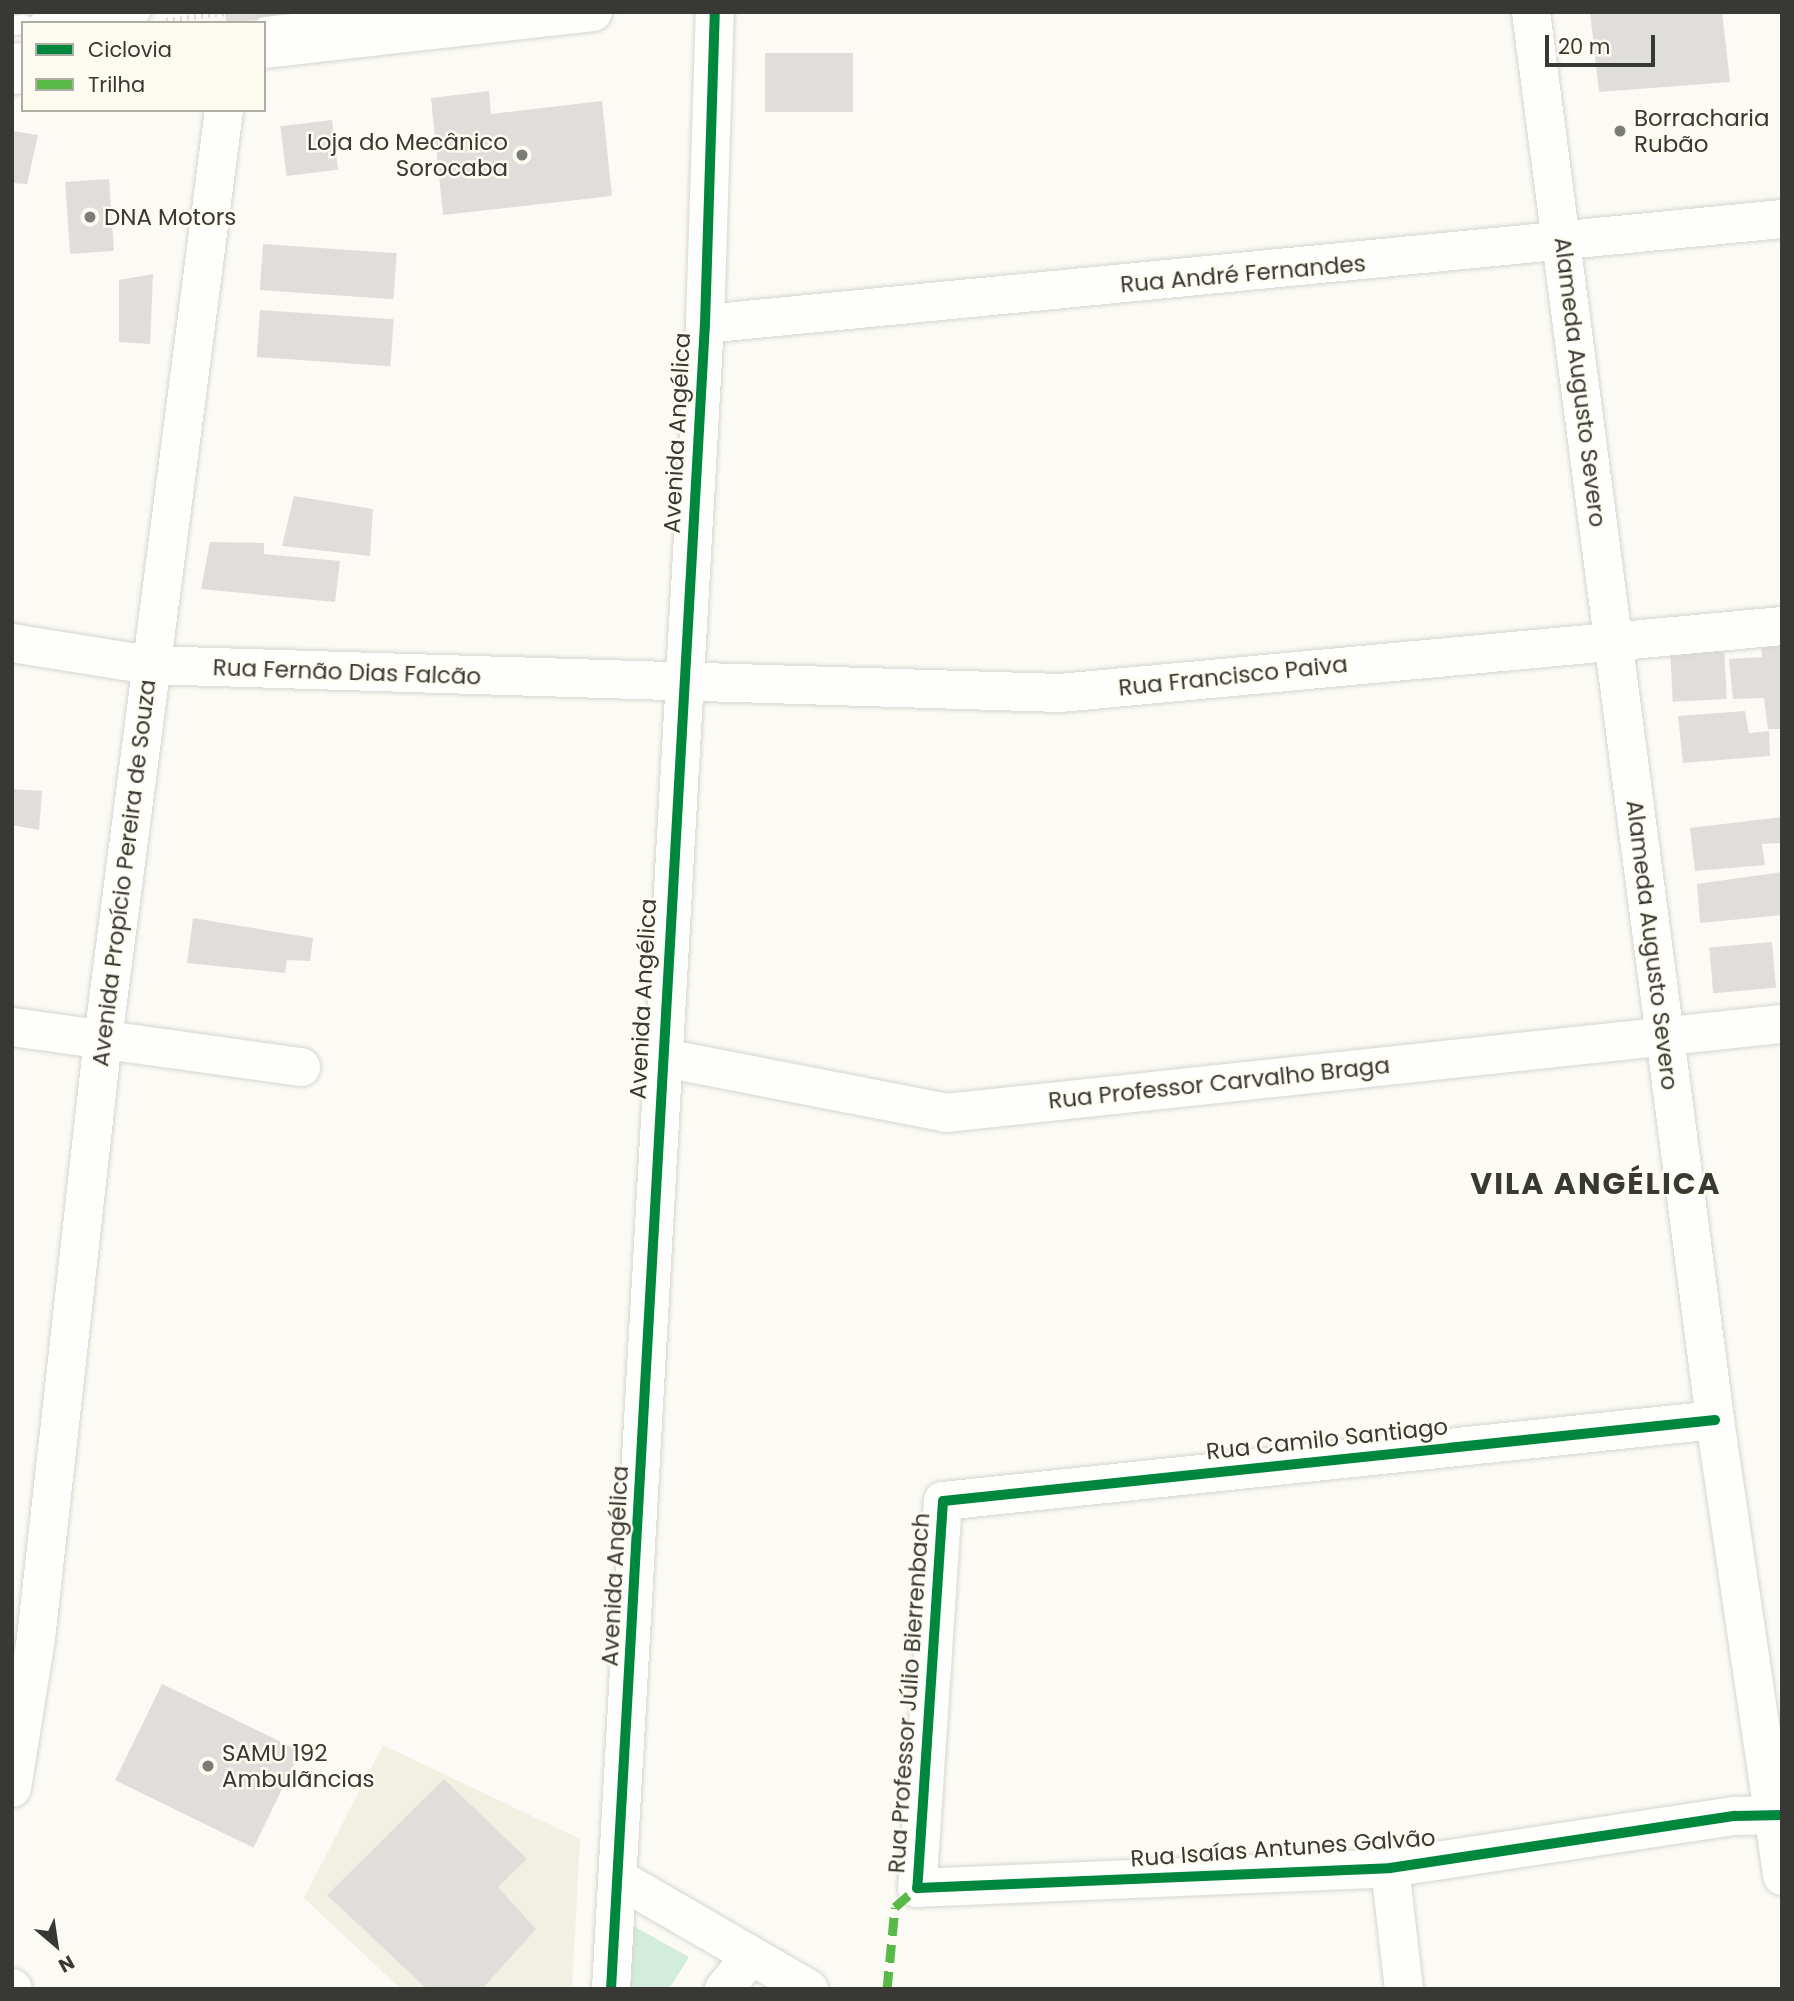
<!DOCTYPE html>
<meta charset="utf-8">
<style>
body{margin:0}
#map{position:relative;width:1794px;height:2001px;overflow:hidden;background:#fbfaf4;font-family:Poppins,sans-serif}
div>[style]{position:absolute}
.built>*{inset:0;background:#f2f0e3}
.green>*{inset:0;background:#d2eddc}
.building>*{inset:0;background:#e0deda;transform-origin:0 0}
.path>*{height:4.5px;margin-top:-2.25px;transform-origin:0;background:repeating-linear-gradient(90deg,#ddddda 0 2px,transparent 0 7px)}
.roads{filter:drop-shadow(0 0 2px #d6d5d1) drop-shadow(0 0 2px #d6d5d1)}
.service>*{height:19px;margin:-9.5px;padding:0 9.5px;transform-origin:9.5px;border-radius:9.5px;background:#fefefd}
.minor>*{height:38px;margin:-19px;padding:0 19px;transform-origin:19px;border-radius:19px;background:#fefefd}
.primary>*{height:38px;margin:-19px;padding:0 19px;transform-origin:19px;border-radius:19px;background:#fefefd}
.quiet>*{height:9px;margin-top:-4.5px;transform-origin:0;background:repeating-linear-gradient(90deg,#58b947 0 18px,transparent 0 27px)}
.cycleway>*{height:10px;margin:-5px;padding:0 5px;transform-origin:5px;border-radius:5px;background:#00873e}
.dots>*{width:19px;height:19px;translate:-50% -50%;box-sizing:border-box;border:4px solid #fefcf1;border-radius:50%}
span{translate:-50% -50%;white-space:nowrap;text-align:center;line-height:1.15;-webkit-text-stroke:5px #fefcf1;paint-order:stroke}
.poi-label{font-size:23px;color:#383834}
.left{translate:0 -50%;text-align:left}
.right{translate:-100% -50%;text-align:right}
.street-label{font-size:23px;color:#383834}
.district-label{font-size:30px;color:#383834;font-weight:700;letter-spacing:2px}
.frame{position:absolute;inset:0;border:14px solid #383834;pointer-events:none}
.legend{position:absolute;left:21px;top:21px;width:245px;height:91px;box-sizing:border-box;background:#fefcf1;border:2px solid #afaea5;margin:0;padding:9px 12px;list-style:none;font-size:21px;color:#383834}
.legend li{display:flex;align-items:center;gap:14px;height:35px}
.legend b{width:35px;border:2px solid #afaea5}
.north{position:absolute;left:21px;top:1910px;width:70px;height:70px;-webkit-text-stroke:5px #fefcf1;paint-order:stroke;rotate:151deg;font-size:19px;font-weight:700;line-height:28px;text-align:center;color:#383834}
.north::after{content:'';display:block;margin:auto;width:24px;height:32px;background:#383834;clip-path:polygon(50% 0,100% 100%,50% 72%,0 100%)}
.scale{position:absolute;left:1545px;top:35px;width:110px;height:32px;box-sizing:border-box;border:4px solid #383834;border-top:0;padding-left:9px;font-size:21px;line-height:24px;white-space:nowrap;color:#383834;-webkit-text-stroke:5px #fefcf1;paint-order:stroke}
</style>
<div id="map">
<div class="built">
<div style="clip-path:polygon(383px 1745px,580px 1839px,572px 1989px,401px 1989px,304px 1898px)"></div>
</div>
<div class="green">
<div style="clip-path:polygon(626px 1922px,689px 1957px,669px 1989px,630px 1989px)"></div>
</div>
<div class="building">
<div style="clip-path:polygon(225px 12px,317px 12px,317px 14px,226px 23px)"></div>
<div style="clip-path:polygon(1590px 12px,1722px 12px,1730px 82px,1599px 92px)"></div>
<div style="left:853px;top:53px;width:59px;height:88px;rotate:90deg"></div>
<div style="clip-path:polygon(489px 91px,491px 114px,602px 101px,612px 196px,443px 215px,431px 98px)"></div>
<div style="left:332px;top:120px;width:50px;height:52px;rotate:83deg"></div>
<div style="clip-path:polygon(12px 131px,38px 135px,27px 184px,12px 183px)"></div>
<div style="left:109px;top:179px;width:72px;height:44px;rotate:86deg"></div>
<div style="left:263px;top:244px;width:134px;height:46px;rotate:4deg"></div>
<div style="clip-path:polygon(153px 274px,150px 344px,119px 342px,119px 280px)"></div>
<div style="left:260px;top:310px;width:134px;height:47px;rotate:4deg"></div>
<div style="clip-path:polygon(294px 496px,373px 509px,370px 556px,282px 546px)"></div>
<div style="clip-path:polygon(210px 542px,264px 543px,264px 554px,340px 561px,335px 602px,201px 589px)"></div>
<div style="clip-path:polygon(1782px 639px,1782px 729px,1768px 729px,1764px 698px,1733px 699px,1729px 659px,1762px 657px,1761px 641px)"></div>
<div style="left:1724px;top:647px;width:52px;height:54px;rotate:87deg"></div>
<div style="clip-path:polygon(1745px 711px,1749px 733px,1769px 731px,1770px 756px,1683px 763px,1678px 716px)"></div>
<div style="clip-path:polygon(12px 789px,42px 791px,39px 830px,12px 825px)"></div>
<div style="clip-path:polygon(1782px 817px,1782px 843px,1762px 844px,1765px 865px,1695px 871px,1690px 828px)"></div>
<div style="clip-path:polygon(1782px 872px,1782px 915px,1700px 923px,1697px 884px)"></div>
<div style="clip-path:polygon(193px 918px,313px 938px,310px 961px,287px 960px,285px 973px,187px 963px)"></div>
<div style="left:1772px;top:942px;width:46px;height:63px;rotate:85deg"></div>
<div style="left:162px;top:1684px;width:154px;height:107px;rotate:26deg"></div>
<div style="clip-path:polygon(444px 1779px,527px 1859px,498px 1887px,536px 1929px,482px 1989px,427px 1989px,327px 1895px)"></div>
</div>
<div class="path">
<div style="left:166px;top:20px;width:59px;rotate:-6.8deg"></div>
</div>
<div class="roads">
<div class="service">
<div style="left:37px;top:23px;width:104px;rotate:-6.1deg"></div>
<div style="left:12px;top:25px;width:11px;rotate:-5deg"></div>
<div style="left:264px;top:26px;width:133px;rotate:-6.1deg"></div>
<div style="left:12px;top:53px;width:11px;rotate:-5deg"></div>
</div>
<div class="minor">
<div style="left:1531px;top:12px;width:1420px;rotate:82.55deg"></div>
<div style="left:1715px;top:1420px;width:461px;rotate:81.6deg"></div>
<div style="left:705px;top:324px;width:1082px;rotate:-5.57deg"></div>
<div style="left:12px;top:643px;width:139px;rotate:9.1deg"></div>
<div style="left:149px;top:665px;width:911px;rotate:1.76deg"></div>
<div style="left:1060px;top:693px;width:725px;rotate:-5.3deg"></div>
<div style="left:12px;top:1027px;width:292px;rotate:7.9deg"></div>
<div style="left:659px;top:1057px;width:292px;rotate:11deg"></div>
<div style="left:946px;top:1113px;width:841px;rotate:-6.08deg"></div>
<div style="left:1715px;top:1420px;width:776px;rotate:174.01deg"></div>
<div style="left:943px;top:1501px;width:388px;rotate:93.8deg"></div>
<div style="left:917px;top:1888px;width:473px;rotate:-2.4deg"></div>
<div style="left:1390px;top:1868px;width:349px;rotate:-8.6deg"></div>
<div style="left:1735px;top:1816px;width:47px;rotate:-1.2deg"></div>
<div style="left:12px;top:1788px;width:152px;rotate:-80.9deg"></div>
<div style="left:36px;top:1638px;width:603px;rotate:-83.62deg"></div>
<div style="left:103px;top:1039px;width:937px;rotate:-82.58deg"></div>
<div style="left:1390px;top:1868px;width:122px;rotate:83.4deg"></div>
<div style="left:621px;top:1880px;width:217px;rotate:30.1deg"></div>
<div style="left:12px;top:1988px;width:1px;rotate:45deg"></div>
<div style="left:611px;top:1989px;width:1668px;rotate:-86.77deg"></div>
<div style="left:705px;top:324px;width:312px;rotate:-88.2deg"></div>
<div style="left:724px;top:1989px;width:43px;rotate:-50.7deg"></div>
</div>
<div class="primary">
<div style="left:264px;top:49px;width:331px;rotate:-6.4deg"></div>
<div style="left:12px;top:75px;width:11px;rotate:-5deg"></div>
</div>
</div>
<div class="quiet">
<div style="left:887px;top:1989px;width:82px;rotate:-84.4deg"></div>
<div style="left:895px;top:1907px;width:29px;rotate:-41deg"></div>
</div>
<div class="cycleway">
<div style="left:1715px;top:1420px;width:776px;rotate:174.01deg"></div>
<div style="left:943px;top:1501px;width:388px;rotate:93.8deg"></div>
<div style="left:917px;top:1888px;width:473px;rotate:-2.4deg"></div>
<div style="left:1390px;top:1868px;width:349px;rotate:-8.6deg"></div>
<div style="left:1735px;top:1816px;width:47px;rotate:-1.2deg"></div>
<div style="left:611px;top:1989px;width:1668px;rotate:-86.77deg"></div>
<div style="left:705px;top:324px;width:312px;rotate:-88.2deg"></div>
</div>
<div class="dots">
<div style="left:1620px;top:131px;background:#7c7c77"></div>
<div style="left:522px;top:155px;background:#7c7c77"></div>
<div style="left:90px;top:217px;background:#7c7c77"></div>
<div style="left:208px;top:1766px;background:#7c7c77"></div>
</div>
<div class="poi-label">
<span class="left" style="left:1634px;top:131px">Borracharia<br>Rubão</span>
<span class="right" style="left:508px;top:155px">Loja do Mecânico<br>Sorocaba</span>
<span class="left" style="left:104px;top:217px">DNA Motors</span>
<span class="left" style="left:222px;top:1766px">SAMU 192<br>Ambulãncias</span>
</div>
<div class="street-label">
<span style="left:1243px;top:274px;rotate:-5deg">Rua André Fernandes</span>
<span style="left:1580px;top:382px;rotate:83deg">Alameda Augusto Severo</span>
<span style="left:677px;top:433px;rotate:-87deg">Avenida Angélica</span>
<span style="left:347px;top:672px;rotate:2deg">Rua Fernão Dias Falcão</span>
<span style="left:1233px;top:676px;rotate:-6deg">Rua Francisco Paiva</span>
<span style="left:124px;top:873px;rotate:-83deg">Avenida Propício Pereira de Souza</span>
<span style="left:1652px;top:945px;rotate:83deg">Alameda Augusto Severo</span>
<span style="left:643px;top:999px;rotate:-87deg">Avenida Angélica</span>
<span style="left:1219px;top:1083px;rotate:-6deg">Rua Professor Carvalho Braga</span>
<span style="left:1327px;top:1439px;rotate:-6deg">Rua Camilo Santiago</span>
<span style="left:615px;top:1566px;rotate:-87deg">Avenida Angélica</span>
<span style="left:909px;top:1693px;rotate:-86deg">Rua Professor Júlio Bierrenbach</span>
<span style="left:1283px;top:1848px;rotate:-4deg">Rua Isaías Antunes Galvão</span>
</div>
<div class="district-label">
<span style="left:1596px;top:1184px">VILA ANGÉLICA</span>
</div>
<div class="frame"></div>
<ul class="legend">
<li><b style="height:9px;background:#00873e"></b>Ciclovia</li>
<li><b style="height:9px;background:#58b947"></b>Trilha</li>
</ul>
<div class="north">N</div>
<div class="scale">20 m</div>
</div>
